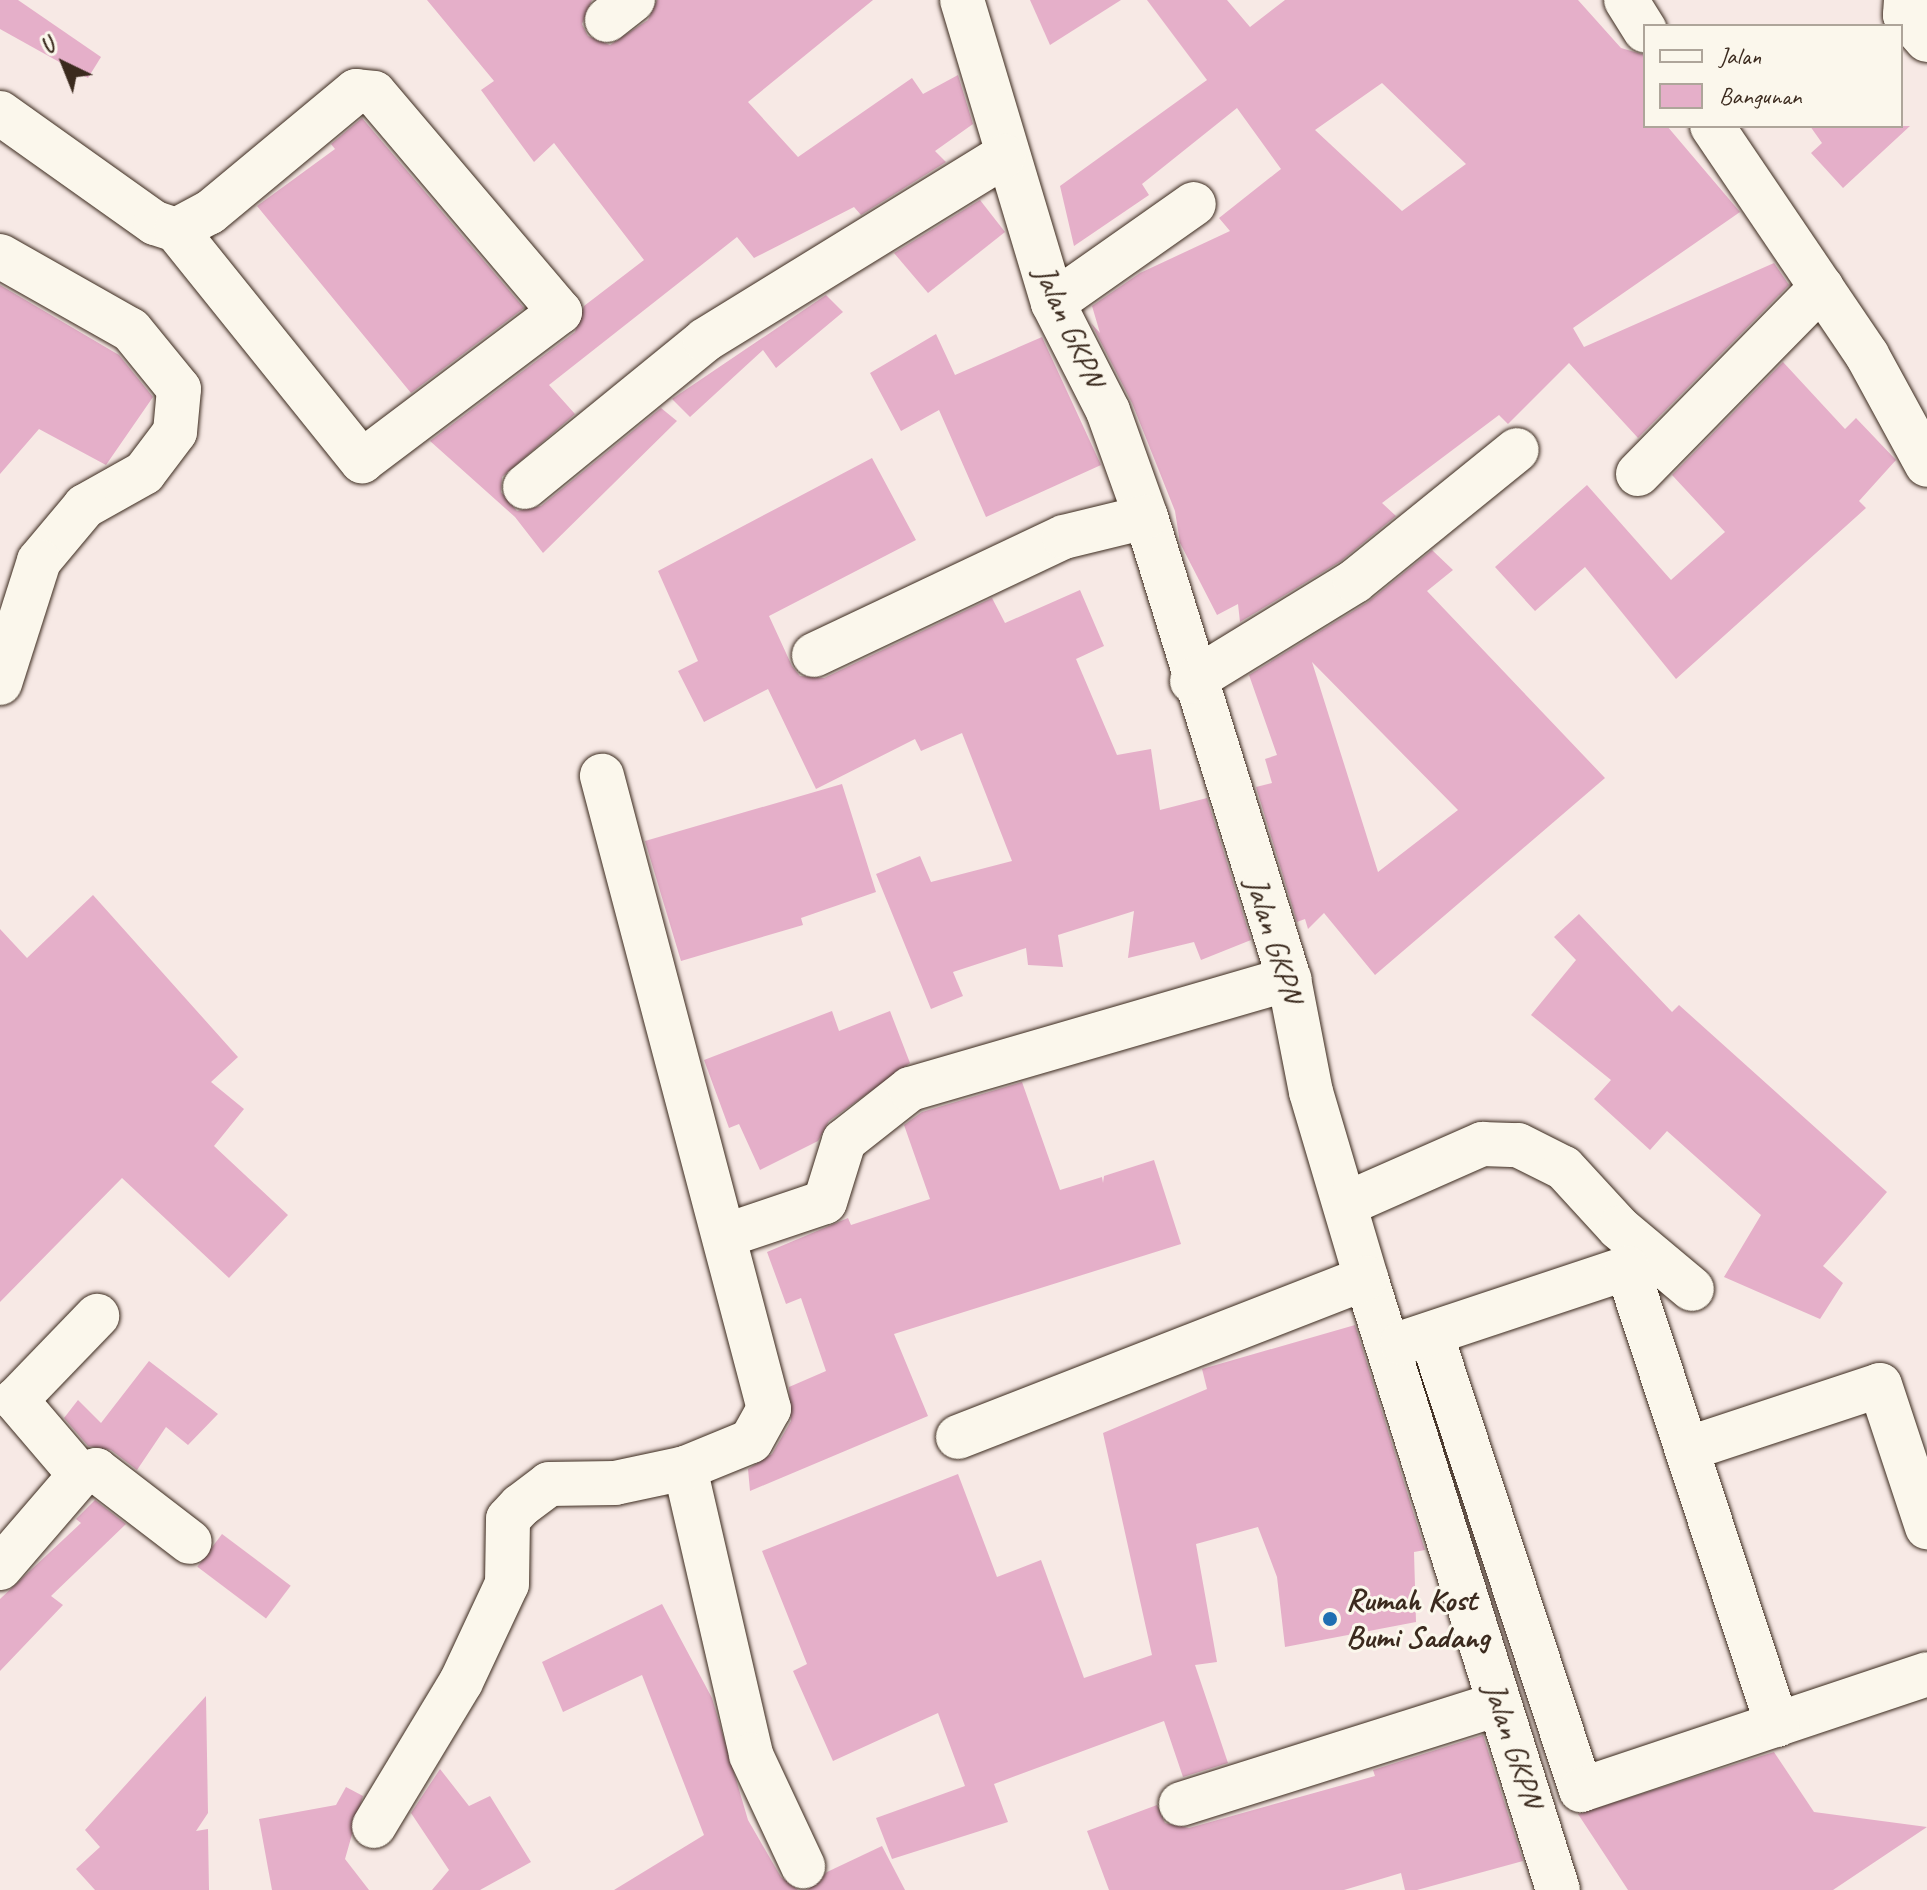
<!DOCTYPE html>
<style>
body{margin:0}
#map{position:relative;width:1927px;height:1890px;overflow:hidden;background:#f7e9e5;font-family:Caveat,sans-serif}
div>[style]{position:absolute}
.building>*{inset:0;background:#e5afc9;transform-origin:0 0}
.roads{filter:drop-shadow(0 0 2px #3b2a1e) drop-shadow(0 0 2px #3b2a1e)}
.minor>*{height:44px;margin:-22px;padding:0 22px;transform-origin:22px;border-radius:22px;background:#fbf7ec}
.dots>*{width:22px;height:22px;translate:-50% -50%;box-sizing:border-box;border:4px solid #fbf7ec;border-radius:50%}
span{translate:-50% -50%;white-space:nowrap;text-align:center;line-height:1.15;-webkit-text-stroke:6px #fbf7ec;paint-order:stroke}
.street-label{font-size:32px;color:#3b2a1e}
.poi-label{font-size:32px;color:#3b2a1e;font-weight:700}
.left{translate:0 -50%;text-align:left}
.legend{position:absolute;left:1643px;top:24px;width:260px;height:104px;box-sizing:border-box;background:#fbf7ec;border:2px solid #aea59a;margin:0;padding:10px 14px;list-style:none;font-size:24px;color:#3b2a1e}
.legend li{display:flex;align-items:center;gap:16px;height:40px}
.legend b{width:40px;border:2px solid #aea59a}
.north{position:absolute;left:24px;top:24px;width:80px;height:80px;-webkit-text-stroke:6px #fbf7ec;paint-order:stroke;rotate:317deg;font-size:22px;font-weight:700;line-height:32px;text-align:center;color:#3b2a1e}
.north::after{content:'';display:block;margin:auto;width:28px;height:36px;background:#3b2a1e;clip-path:polygon(50% 0,100% 100%,50% 72%,0 100%)}
</style>
<div id="map">
<div class="building">
<div style="clip-path:polygon(0 0,18px 0,101px 57px,88px 78px,0 29px)"></div>
<div style="clip-path:polygon(427px 0,592px 0,582px 24px,588px 36px,610px 45px,648px 20px,657px 0,873px 0,748px 102px,798px 157px,912px 78px,923px 94px,958px 75px,973px 124px,935px 151px,946px 162px,861px 215px,854px 207px,754px 258px,737px 237px,549px 385px,575px 414px,502px 477px,501px 492px,517px 511px,541px 506px,661px 408px,677px 421px,543px 553px,515px 517px,430px 441px,575px 332px,584px 306px,644px 260px,554px 143px,534px 162px,481px 90px,494px 81px)"></div>
<div style="clip-path:polygon(1030px 0,1121px 0,1050px 45px)"></div>
<div style="clip-path:polygon(evenodd,1147px 0,1227px 0,1250px 27px,1285px 0,1578px 0,1621px 48px,1645px 55px,1645px 126px,1667px 126px,1740px 212px,1573px 328px,1584px 347px,1774px 263px,1789px 285px,1638px 438px,1569px 363px,1508px 424px,1499px 415px,1382px 503px,1396px 516px,1341px 561px,1240px 622px,1238px 604px,1217px 615px,1180px 543px,1175px 511px,1132px 403px,1091px 323px,1100px 333px,1092px 306px,1140px 273px,1230px 231px,1219px 218px,1281px 169px,1237px 108px,1142px 184px,1149px 195px,1074px 246px,1060px 186px,1207px 80px,1147px 0,1382px 83px,1466px 164px,1402px 211px,1315px 130px,1382px 83px)"></div>
<div style="clip-path:polygon(362px 118px,524px 308px,411px 393px,257px 206px,335px 149px,331px 144px)"></div>
<div style="clip-path:polygon(1810px 126px,1910px 126px,1843px 188px,1811px 153px,1822px 143px)"></div>
<div style="clip-path:polygon(980px 200px,1005px 232px,928px 293px,894px 253px)"></div>
<div style="clip-path:polygon(0 285px,119px 355px,153px 397px,106px 465px,39px 429px,0 474px)"></div>
<div style="clip-path:polygon(826px 295px,843px 312px,776px 368px,763px 350px,690px 417px,672px 399px)"></div>
<div style="clip-path:polygon(936px 334px,955px 375px,1042px 337px,1101px 465px,986px 517px,939px 410px,901px 431px,870px 373px)"></div>
<div style="clip-path:polygon(1783px 362px,1845px 429px,1856px 418px,1896px 460px,1859px 501px,1866px 508px,1676px 679px,1585px 567px,1535px 611px,1495px 567px,1587px 485px,1671px 580px,1725px 532px,1672px 475px)"></div>
<div style="clip-path:polygon(872px 458px,916px 540px,769px 616px,792px 666px,800px 676px,824px 678px,992px 598px,1005px 623px,1080px 590px,1104px 646px,1076px 659px,1117px 755px,1151px 749px,1160px 810px,1207px 798px,1251px 940px,1201px 960px,1194px 942px,1128px 958px,1134px 911px,1058px 935px,1063px 967px,1028px 965px,1026px 948px,953px 972px,963px 996px,931px 1009px,876px 874px,920px 856px,931px 882px,1012px 861px,962px 733px,921px 751px,915px 739px,816px 789px,768px 689px,704px 722px,678px 671px,698px 661px,658px 571px)"></div>
<div style="clip-path:polygon(evenodd,1432px 550px,1453px 570px,1427px 591px,1605px 778px,1375px 975px,1324px 913px,1308px 929px,1305px 919px,1297px 922px,1256px 787px,1272px 783px,1265px 759px,1277px 755px,1249px 675px,1368px 602px,1432px 550px,1312px 662px,1458px 810px,1378px 872px,1312px 662px)"></div>
<div style="clip-path:polygon(842px 784px,876px 892px,801px 918px,803px 925px,681px 961px,645px 841px)"></div>
<div style="clip-path:polygon(93px 895px,238px 1057px,211px 1082px,244px 1109px,214px 1146px,288px 1215px,229px 1278px,122px 1178px,0 1302px,0 929px,27px 958px)"></div>
<div style="clip-path:polygon(1579px 914px,1672px 1012px,1679px 1005px,1887px 1192px,1823px 1266px,1843px 1283px,1820px 1319px,1724px 1277px,1761px 1215px,1667px 1131px,1650px 1150px,1594px 1099px,1611px 1080px,1531px 1015px,1576px 960px,1554px 937px)"></div>
<div style="clip-path:polygon(832px 1011px,839px 1031px,890px 1011px,910px 1063px,829px 1121px,818px 1141px,760px 1170px,739px 1124px,729px 1128px,704px 1060px)"></div>
<div style="clip-path:polygon(1022px 1082px,1060px 1190px,1102px 1177px,1103px 1183px,1104px 1176px,1154px 1160px,1181px 1244px,894px 1334px,928px 1416px,750px 1491px,748px 1469px,772px 1454px,791px 1421px,789px 1387px,826px 1371px,801px 1298px,786px 1304px,767px 1252px,848px 1218px,851px 1225px,930px 1199px,904px 1125px,922px 1112px)"></div>
<div style="clip-path:polygon(1355px 1325px,1425px 1550px,1414px 1552px,1416px 1622px,1285px 1647px,1277px 1577px,1258px 1527px,1196px 1544px,1217px 1662px,1195px 1665px,1228px 1763px,1183px 1777px,1164px 1721px,994px 1784px,1008px 1822px,892px 1859px,876px 1818px,965px 1786px,938px 1713px,833px 1761px,793px 1671px,807px 1664px,762px 1551px,958px 1474px,997px 1577px,1041px 1560px,1084px 1678px,1152px 1655px,1103px 1433px,1207px 1389px,1202px 1369px)"></div>
<div style="clip-path:polygon(149px 1361px,218px 1414px,188px 1445px,166px 1427px,137px 1470px,111px 1450px,88px 1446px,64px 1418px,78px 1400px,101px 1423px)"></div>
<div style="clip-path:polygon(95px 1500px,126px 1524px,51px 1596px,63px 1605px,0 1671px,0 1599px,81px 1523px,76px 1519px)"></div>
<div style="left:222px;top:1534px;width:86px;height:41px;rotate:37deg"></div>
<div style="clip-path:polygon(662px 1604px,712px 1698px,748px 1820px,781px 1877px,798px 1890px,614px 1890px,704px 1835px,642px 1675px,563px 1712px,542px 1662px)"></div>
<div style="clip-path:polygon(206px 1696px,208px 1813px,196px 1831px,208px 1829px,209px 1890px,95px 1890px,76px 1869px,100px 1847px,85px 1830px)"></div>
<div style="clip-path:polygon(1483px 1735px,1523px 1861px,1417px 1890px,1405px 1890px,1401px 1873px,1344px 1890px,1109px 1890px,1087px 1831px,1157px 1805px,1165px 1823px,1189px 1828px,1375px 1776px,1373px 1770px)"></div>
<div style="clip-path:polygon(1774px 1752px,1814px 1812px,1927px 1827px,1833px 1890px,1628px 1890px,1578px 1814px)"></div>
<div style="clip-path:polygon(440px 1769px,469px 1806px,490px 1796px,531px 1862px,480px 1890px,432px 1890px,449px 1870px,411px 1813px)"></div>
<div style="clip-path:polygon(346px 1787px,363px 1796px,345px 1859px,369px 1890px,272px 1890px,259px 1819px,336px 1805px)"></div>
<div style="clip-path:polygon(882px 1846px,905px 1890px,807px 1890px,827px 1872px)"></div>
</div>
<div class="roads">
<div class="minor">
<div style="left:962px;top:0;width:316px;rotate:73.3deg"></div>
<div style="left:1053px;top:303px;width:121px;rotate:63deg"></div>
<div style="left:1108px;top:411px;width:113px;rotate:70.3deg"></div>
<div style="left:1146px;top:517px;width:484px;rotate:72.8deg"></div>
<div style="left:1289px;top:979px;width:115px;rotate:79deg"></div>
<div style="left:1311px;top:1092px;width:194px;rotate:73.5deg"></div>
<div style="left:1366px;top:1278px;width:641px;rotate:72.58deg"></div>
<div style="left:1626px;top:0;width:36px;rotate:58deg"></div>
<div style="left:1906px;top:0;width:15px;rotate:94deg"></div>
<div style="left:1905px;top:15px;width:33px;rotate:49deg"></div>
<div style="left:607px;top:20px;width:33px;rotate:-38deg"></div>
<div style="left:0;top:113px;width:190px;rotate:35.4deg"></div>
<div style="left:155px;top:223px;width:22px;rotate:18deg"></div>
<div style="left:176px;top:230px;width:297px;rotate:51.2deg"></div>
<div style="left:362px;top:461px;width:248px;rotate:-37deg"></div>
<div style="left:560px;top:312px;width:287px;rotate:-130.3deg"></div>
<div style="left:374px;top:93px;width:18px;rotate:-174deg"></div>
<div style="left:356px;top:91px;width:190px;rotate:140.3deg"></div>
<div style="left:210px;top:212px;width:38px;rotate:152deg"></div>
<div style="left:1712px;top:126px;width:277px;rotate:55.9deg"></div>
<div style="left:1867px;top:355px;width:125px;rotate:61.4deg"></div>
<div style="left:0;top:256px;width:150px;rotate:29.5deg"></div>
<div style="left:131px;top:330px;width:76px;rotate:50.9deg"></div>
<div style="left:179px;top:389px;width:43px;rotate:95.3deg"></div>
<div style="left:175px;top:432px;width:51px;rotate:127.1deg"></div>
<div style="left:144px;top:473px;width:68px;rotate:150.8deg"></div>
<div style="left:85px;top:506px;width:72px;rotate:129.9deg"></div>
<div style="left:39px;top:561px;width:128px;rotate:107.7deg"></div>
<div style="left:1053px;top:303px;width:172px;rotate:-35.1deg"></div>
<div style="left:1638px;top:474px;width:262px;rotate:-45.5deg"></div>
<div style="left:525px;top:487px;width:232px;rotate:-39.2deg"></div>
<div style="left:705px;top:340px;width:351px;rotate:-31.6deg"></div>
<div style="left:814px;top:655px;width:276px;rotate:-25.3deg"></div>
<div style="left:1064px;top:537px;width:84px;rotate:-13.7deg"></div>
<div style="left:1192px;top:681px;width:191px;rotate:-31.5deg"></div>
<div style="left:1355px;top:581px;width:208px;rotate:-39deg"></div>
<div style="left:1346px;top:1204px;width:149px;rotate:-23.8deg"></div>
<div style="left:1482px;top:1144px;width:36px;rotate:2deg"></div>
<div style="left:1518px;top:1145px;width:51px;rotate:26.6deg"></div>
<div style="left:1564px;top:1168px;width:81px;rotate:47.5deg"></div>
<div style="left:1619px;top:1228px;width:95px;rotate:39.9deg"></div>
<div style="left:727px;top:1235px;width:103px;rotate:-18.6deg"></div>
<div style="left:825px;top:1202px;width:64px;rotate:-72.7deg"></div>
<div style="left:844px;top:1141px;width:84px;rotate:-38.2deg"></div>
<div style="left:910px;top:1089px;width:395px;rotate:-16.2deg"></div>
<div style="left:1431px;top:1334px;width:480px;rotate:71.8deg"></div>
<div style="left:1581px;top:1790px;width:365px;rotate:-18.5deg"></div>
<div style="left:1402px;top:1343px;width:237px;rotate:-18.4deg"></div>
<div style="left:1627px;top:1268px;width:481px;rotate:71.8deg"></div>
<div style="left:958px;top:1437px;width:438px;rotate:-21.3deg"></div>
<div style="left:1687px;top:1449px;width:203px;rotate:-18.3deg"></div>
<div style="left:1880px;top:1385px;width:150px;rotate:71.7deg"></div>
<div style="left:685px;top:1468px;width:294px;rotate:77deg"></div>
<div style="left:751px;top:1755px;width:123px;rotate:64.9deg"></div>
<div style="left:80px;top:1475px;width:17px;rotate:-17deg"></div>
<div style="left:96px;top:1470px;width:118px;rotate:37.5deg"></div>
<div style="left:0;top:1568px;width:123px;rotate:-49.3deg"></div>
<div style="left:80px;top:1475px;width:99px;rotate:-130.5deg"></div>
<div style="left:16px;top:1400px;width:117px;rotate:-46deg"></div>
<div style="left:1181px;top:1804px;width:332px;rotate:-17.5deg"></div>
<div style="left:374px;top:1826px;width:168px;rotate:-58.9deg"></div>
<div style="left:461px;top:1682px;width:108px;rotate:-64.9deg"></div>
<div style="left:507px;top:1584px;width:65px;rotate:-89.1deg"></div>
<div style="left:508px;top:1519px;width:18px;rotate:-47deg"></div>
<div style="left:520px;top:1506px;width:36px;rotate:-37deg"></div>
<div style="left:549px;top:1484px;width:66px;rotate:-0.9deg"></div>
<div style="left:615px;top:1483px;width:72px;rotate:-12.1deg"></div>
<div style="left:685px;top:1468px;width:71px;rotate:-22.2deg"></div>
<div style="left:751px;top:1441px;width:37px;rotate:-61deg"></div>
<div style="left:769px;top:1409px;width:655px;rotate:-104.78deg"></div>
</div>
</div>
<div class="dots">
<div style="left:1330px;top:1619px;background:#1f6fb2"></div>
</div>
<div class="street-label">
<span style="left:1069px;top:326px;rotate:66deg">Jalan GKPN</span>
<span style="left:1274px;top:940px;rotate:73deg">Jalan GKPN</span>
<span style="left:1513px;top:1745px;rotate:72deg">Jalan GKPN</span>
</div>
<div class="poi-label">
<span class="left" style="left:1346px;top:1619px">Rumah Kost<br>Bumi Sadang</span>
</div>
<ul class="legend">
<li><b style="height:10px;background:#fbf7ec"></b>Jalan</li>
<li><b style="height:22px;background:#e5afc9"></b>Bangunan</li>
</ul>
<div class="north">U</div>
</div>
